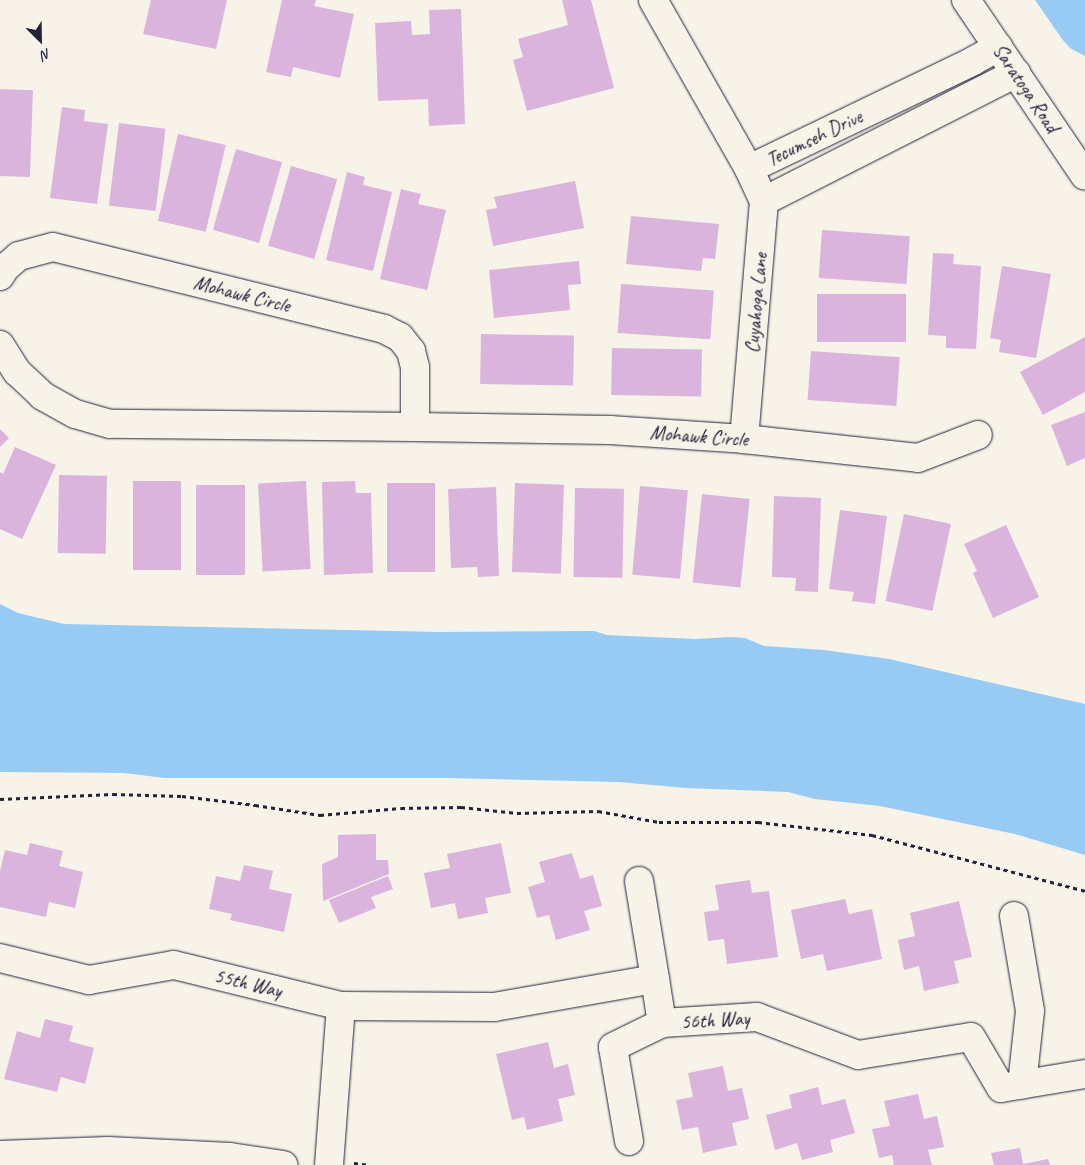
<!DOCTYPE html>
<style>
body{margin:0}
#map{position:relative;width:1085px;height:1165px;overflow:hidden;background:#f7f3e8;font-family:Caveat,sans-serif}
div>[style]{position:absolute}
.water>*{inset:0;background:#97cbf4}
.building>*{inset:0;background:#dab4dd;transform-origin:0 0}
.path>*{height:3px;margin-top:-1.5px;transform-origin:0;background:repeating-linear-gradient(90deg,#22223b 0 4px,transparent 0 8px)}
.roads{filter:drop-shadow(0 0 1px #22223b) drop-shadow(0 0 1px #22223b)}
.minor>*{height:28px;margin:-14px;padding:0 14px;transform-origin:14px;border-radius:14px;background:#f7f3e8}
span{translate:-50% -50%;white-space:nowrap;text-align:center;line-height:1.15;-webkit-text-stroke:4px #f7f3e8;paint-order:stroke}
.street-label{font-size:20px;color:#22223b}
.north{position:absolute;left:15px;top:15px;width:50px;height:50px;-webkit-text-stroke:4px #f7f3e8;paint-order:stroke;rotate:157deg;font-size:14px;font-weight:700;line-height:20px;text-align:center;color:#22223b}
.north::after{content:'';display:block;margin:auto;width:18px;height:22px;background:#22223b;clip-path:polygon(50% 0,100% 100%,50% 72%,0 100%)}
</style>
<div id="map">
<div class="water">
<div style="clip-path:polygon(1035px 0,1085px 0,1085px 56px,1070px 48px,1062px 39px)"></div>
<div style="clip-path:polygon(0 604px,18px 613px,64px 624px,439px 632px,594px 631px,607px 635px,695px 639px,731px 637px,745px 638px,764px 646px,824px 650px,889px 659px,984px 681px,1085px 704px,1085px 855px,1015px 834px,880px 806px,815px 799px,788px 792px,686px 788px,619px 782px,446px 778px,165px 778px,124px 773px,0 772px)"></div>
</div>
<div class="building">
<div style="clip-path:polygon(151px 0,227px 0,216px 49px,143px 34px)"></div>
<div style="clip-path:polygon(282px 0,316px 0,314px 6px,354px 14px,340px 78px,293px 67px,291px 77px,266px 72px)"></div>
<div style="clip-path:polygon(562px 0,591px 0,614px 88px,527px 111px,513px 60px,523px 57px,518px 39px,568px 25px)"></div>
<div style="clip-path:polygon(461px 9px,465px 124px,429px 126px,428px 99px,378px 101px,375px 23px,411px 21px,412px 35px,430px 34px,429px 10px)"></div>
<div style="left:0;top:89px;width:33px;height:87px;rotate:2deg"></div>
<div style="clip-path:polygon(62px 107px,85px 110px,84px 121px,108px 124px,97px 204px,50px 198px)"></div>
<div style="left:119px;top:123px;width:47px;height:83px;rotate:7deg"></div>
<div style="left:178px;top:134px;width:49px;height:89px;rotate:13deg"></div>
<div style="left:236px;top:149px;width:48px;height:84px;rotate:16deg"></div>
<div style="left:291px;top:166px;width:48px;height:83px;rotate:16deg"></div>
<div style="clip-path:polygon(347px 172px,365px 177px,363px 185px,392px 192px,373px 271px,326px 260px)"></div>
<div style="clip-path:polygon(575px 181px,584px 228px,493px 246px,486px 210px,497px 208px,494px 197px)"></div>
<div style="clip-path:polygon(401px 189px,421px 194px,418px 204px,446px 210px,427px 290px,380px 279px)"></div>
<div style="clip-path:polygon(631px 216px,719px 224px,715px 259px,703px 258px,701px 271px,626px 264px)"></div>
<div style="left:822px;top:230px;width:88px;height:48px;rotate:4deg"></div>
<div style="clip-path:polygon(933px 253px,954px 254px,953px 264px,981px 266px,976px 349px,946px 348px,946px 336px,928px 335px)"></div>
<div style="clip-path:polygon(579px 261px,581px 284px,568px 285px,570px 310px,494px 318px,489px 270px)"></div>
<div style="clip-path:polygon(1002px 266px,1051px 274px,1036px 358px,999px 352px,1001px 340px,990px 338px)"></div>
<div style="left:621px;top:284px;width:93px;height:49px;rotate:4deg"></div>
<div style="left:906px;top:294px;width:48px;height:89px;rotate:90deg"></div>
<div style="left:481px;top:334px;width:93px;height:50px;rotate:1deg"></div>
<div style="clip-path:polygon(1085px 337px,1085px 392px,1043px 415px,1020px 372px)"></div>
<div style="left:612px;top:348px;width:90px;height:47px;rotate:1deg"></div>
<div style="left:811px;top:351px;width:89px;height:49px;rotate:4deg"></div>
<div style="clip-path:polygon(1085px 412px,1085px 458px,1067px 466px,1051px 425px)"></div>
<div style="clip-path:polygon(0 429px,9px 438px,0 447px)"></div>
<div style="clip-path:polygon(15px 447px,56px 465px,22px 539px,0 529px,0 472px,3px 474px)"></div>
<div style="left:59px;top:475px;width:48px;height:78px;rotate:1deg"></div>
<div style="left:133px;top:481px;width:48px;height:89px"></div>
<div style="left:306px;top:481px;width:88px;height:48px;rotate:87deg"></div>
<div style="clip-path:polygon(355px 481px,356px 493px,371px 493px,373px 573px,324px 575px,322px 482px)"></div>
<div style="left:387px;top:483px;width:48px;height:89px"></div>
<div style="left:515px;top:483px;width:49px;height:89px;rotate:2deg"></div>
<div style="left:196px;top:485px;width:49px;height:90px"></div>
<div style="left:640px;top:486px;width:48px;height:89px;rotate:5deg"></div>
<div style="clip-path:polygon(496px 487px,499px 576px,478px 577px,477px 567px,451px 568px,448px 489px)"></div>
<div style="left:575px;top:488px;width:49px;height:89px;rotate:1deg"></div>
<div style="left:702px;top:494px;width:48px;height:89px;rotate:6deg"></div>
<div style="clip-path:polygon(774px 496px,821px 498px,818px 592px,795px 591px,796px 578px,772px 577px)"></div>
<div style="clip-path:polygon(840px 510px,887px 516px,875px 604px,852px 601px,854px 592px,829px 589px)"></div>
<div style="left:904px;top:514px;width:48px;height:89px;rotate:12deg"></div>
<div style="clip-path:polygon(1006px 525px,1039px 597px,993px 618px,973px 573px,977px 571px,964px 544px)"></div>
<div style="clip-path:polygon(376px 834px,376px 860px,388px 860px,389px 874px,323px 901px,322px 864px,338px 857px,338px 835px)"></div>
<div style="clip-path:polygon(30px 843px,63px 851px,59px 866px,83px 872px,75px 908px,49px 902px,46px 917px,0 907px,0 871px,5px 850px,27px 855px)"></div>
<div style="clip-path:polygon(501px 843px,511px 893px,485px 898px,488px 913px,458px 919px,455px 903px,431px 908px,424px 873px,450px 868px,447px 854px)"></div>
<div style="clip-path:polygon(572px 853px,580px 879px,593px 875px,602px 906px,584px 911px,590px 930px,556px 940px,549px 915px,537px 918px,528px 887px,545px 882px,539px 862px)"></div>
<div style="clip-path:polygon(244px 865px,273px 871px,269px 889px,292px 894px,284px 932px,230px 920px,232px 914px,209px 909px,216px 876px,240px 881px)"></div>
<div style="clip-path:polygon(388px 876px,393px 889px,371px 897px,376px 908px,339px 923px,329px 900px)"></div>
<div style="clip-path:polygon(750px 880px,752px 893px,769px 891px,778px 957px,727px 964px,724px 939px,708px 941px,704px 912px,719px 910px,715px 885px)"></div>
<div style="clip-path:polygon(845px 899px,849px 914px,872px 909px,882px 959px,827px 971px,823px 954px,801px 959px,791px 910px)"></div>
<div style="clip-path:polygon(959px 901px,972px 957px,954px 961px,959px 983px,924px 991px,919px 966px,904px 970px,898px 940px,915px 936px,910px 913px)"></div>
<div style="clip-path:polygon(45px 1019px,73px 1026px,69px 1041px,94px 1048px,85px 1084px,61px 1077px,57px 1092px,4px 1079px,17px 1031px,40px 1038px)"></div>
<div style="clip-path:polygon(548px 1042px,554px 1068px,568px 1064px,575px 1095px,558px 1099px,563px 1121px,527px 1130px,524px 1117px,512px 1120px,496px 1054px)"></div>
<div style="clip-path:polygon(723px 1066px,728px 1091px,742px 1088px,749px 1119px,732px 1123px,737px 1145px,703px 1153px,698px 1127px,682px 1130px,676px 1100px,693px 1097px,688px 1073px)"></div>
<div style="clip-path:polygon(818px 1087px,822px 1105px,845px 1099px,855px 1133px,830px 1140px,833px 1152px,802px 1160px,797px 1143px,775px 1150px,766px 1115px,792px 1108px,789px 1095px)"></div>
<div style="clip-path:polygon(918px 1094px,924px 1119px,937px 1116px,944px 1147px,928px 1150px,932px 1165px,894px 1165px,892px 1155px,879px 1158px,872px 1129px,890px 1126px,884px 1101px)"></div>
<div style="clip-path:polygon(1020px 1148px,1023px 1164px,1048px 1159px,1050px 1165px,994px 1165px,991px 1153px)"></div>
</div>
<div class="path">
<div style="left:0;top:799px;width:113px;rotate:-2.5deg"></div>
<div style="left:113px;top:794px;width:69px;rotate:1.7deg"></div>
<div style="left:182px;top:796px;width:74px;rotate:7deg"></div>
<div style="left:255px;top:805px;width:66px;rotate:8.7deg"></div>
<div style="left:320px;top:815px;width:81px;rotate:-4.9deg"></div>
<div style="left:401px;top:808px;width:60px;rotate:-1deg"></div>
<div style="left:461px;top:807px;width:56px;rotate:6.1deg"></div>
<div style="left:517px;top:813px;width:81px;rotate:-1.4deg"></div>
<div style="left:598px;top:811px;width:62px;rotate:10.2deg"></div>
<div style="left:659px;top:822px;width:99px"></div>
<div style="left:758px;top:822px;width:115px;rotate:6.5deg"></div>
<div style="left:872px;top:835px;width:220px;rotate:14.7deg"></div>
<div style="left:354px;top:1163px;width:16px;rotate:7deg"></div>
</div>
<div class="roads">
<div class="minor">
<div style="left:653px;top:0;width:194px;rotate:60.4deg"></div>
<div style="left:749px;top:169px;width:35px;rotate:65deg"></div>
<div style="left:764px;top:201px;width:239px;rotate:94.8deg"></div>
<div style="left:966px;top:0;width:212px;rotate:55.9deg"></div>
<div style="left:749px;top:169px;width:249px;rotate:-25.7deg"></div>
<div style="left:973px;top:61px;width:29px;rotate:-29deg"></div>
<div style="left:764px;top:201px;width:283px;rotate:-26.9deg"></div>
<div style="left:0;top:276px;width:9px;rotate:-58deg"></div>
<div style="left:5px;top:268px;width:18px;rotate:-41deg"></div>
<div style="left:19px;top:256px;width:35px;rotate:-15deg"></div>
<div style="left:53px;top:247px;width:341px;rotate:13.9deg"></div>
<div style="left:384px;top:329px;width:18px;rotate:27deg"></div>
<div style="left:400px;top:337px;width:18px;rotate:52deg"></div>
<div style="left:411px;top:351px;width:16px;rotate:76deg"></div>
<div style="left:415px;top:367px;width:60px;rotate:90deg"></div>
<div style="left:415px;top:427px;width:305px;rotate:-179.4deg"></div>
<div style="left:110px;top:424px;width:36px;rotate:-164deg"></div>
<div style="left:75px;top:414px;width:37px;rotate:-151deg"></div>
<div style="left:43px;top:396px;width:35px;rotate:-137deg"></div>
<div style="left:17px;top:372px;width:32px;rotate:-122deg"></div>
<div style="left:415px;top:427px;width:195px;rotate:0.9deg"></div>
<div style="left:610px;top:430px;width:134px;rotate:3.8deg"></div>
<div style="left:744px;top:439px;width:175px;rotate:6.2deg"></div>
<div style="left:918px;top:458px;width:64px;rotate:-21deg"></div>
<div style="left:639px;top:881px;width:99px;rotate:80.7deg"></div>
<div style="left:1014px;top:916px;width:96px;rotate:80.4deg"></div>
<div style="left:1030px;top:1011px;width:74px;rotate:96.2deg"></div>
<div style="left:0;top:958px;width:92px;rotate:13.9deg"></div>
<div style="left:89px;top:980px;width:86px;rotate:-10deg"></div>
<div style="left:174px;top:965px;width:172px;rotate:13.8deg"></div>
<div style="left:341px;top:1006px;width:153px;rotate:0.4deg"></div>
<div style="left:494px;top:1007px;width:163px;rotate:-9.9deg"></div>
<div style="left:655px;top:979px;width:45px;rotate:81deg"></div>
<div style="left:662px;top:1023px;width:95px;rotate:-3.6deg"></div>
<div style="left:757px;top:1017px;width:108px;rotate:20.6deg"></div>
<div style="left:858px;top:1055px;width:114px;rotate:-9.1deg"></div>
<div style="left:971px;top:1037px;width:59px;rotate:59.5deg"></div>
<div style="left:1001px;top:1088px;width:85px;rotate:-9.5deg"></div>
<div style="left:629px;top:1141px;width:95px;rotate:-99.7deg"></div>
<div style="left:613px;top:1047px;width:55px;rotate:-26.1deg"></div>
<div style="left:0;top:1155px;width:108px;rotate:-2.1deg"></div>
<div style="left:108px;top:1151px;width:122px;rotate:2.8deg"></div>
<div style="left:230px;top:1157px;width:54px;rotate:8.6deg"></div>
<div style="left:329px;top:1165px;width:159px;rotate:-85.7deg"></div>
</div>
</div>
<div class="street-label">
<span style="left:1026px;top:88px;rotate:56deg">Saratoga Road</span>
<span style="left:814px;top:138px;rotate:-26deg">Tecumseh Drive</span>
<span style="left:242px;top:294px;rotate:14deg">Mohawk Circle</span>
<span style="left:756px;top:303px;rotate:-85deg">Cuyahoga Lane</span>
<span style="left:699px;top:436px;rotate:4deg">Mohawk Circle</span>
<span style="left:248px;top:983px;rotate:14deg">55th Way</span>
<span style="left:715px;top:1020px;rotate:-3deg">56th Way</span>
</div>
<div class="north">N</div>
</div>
